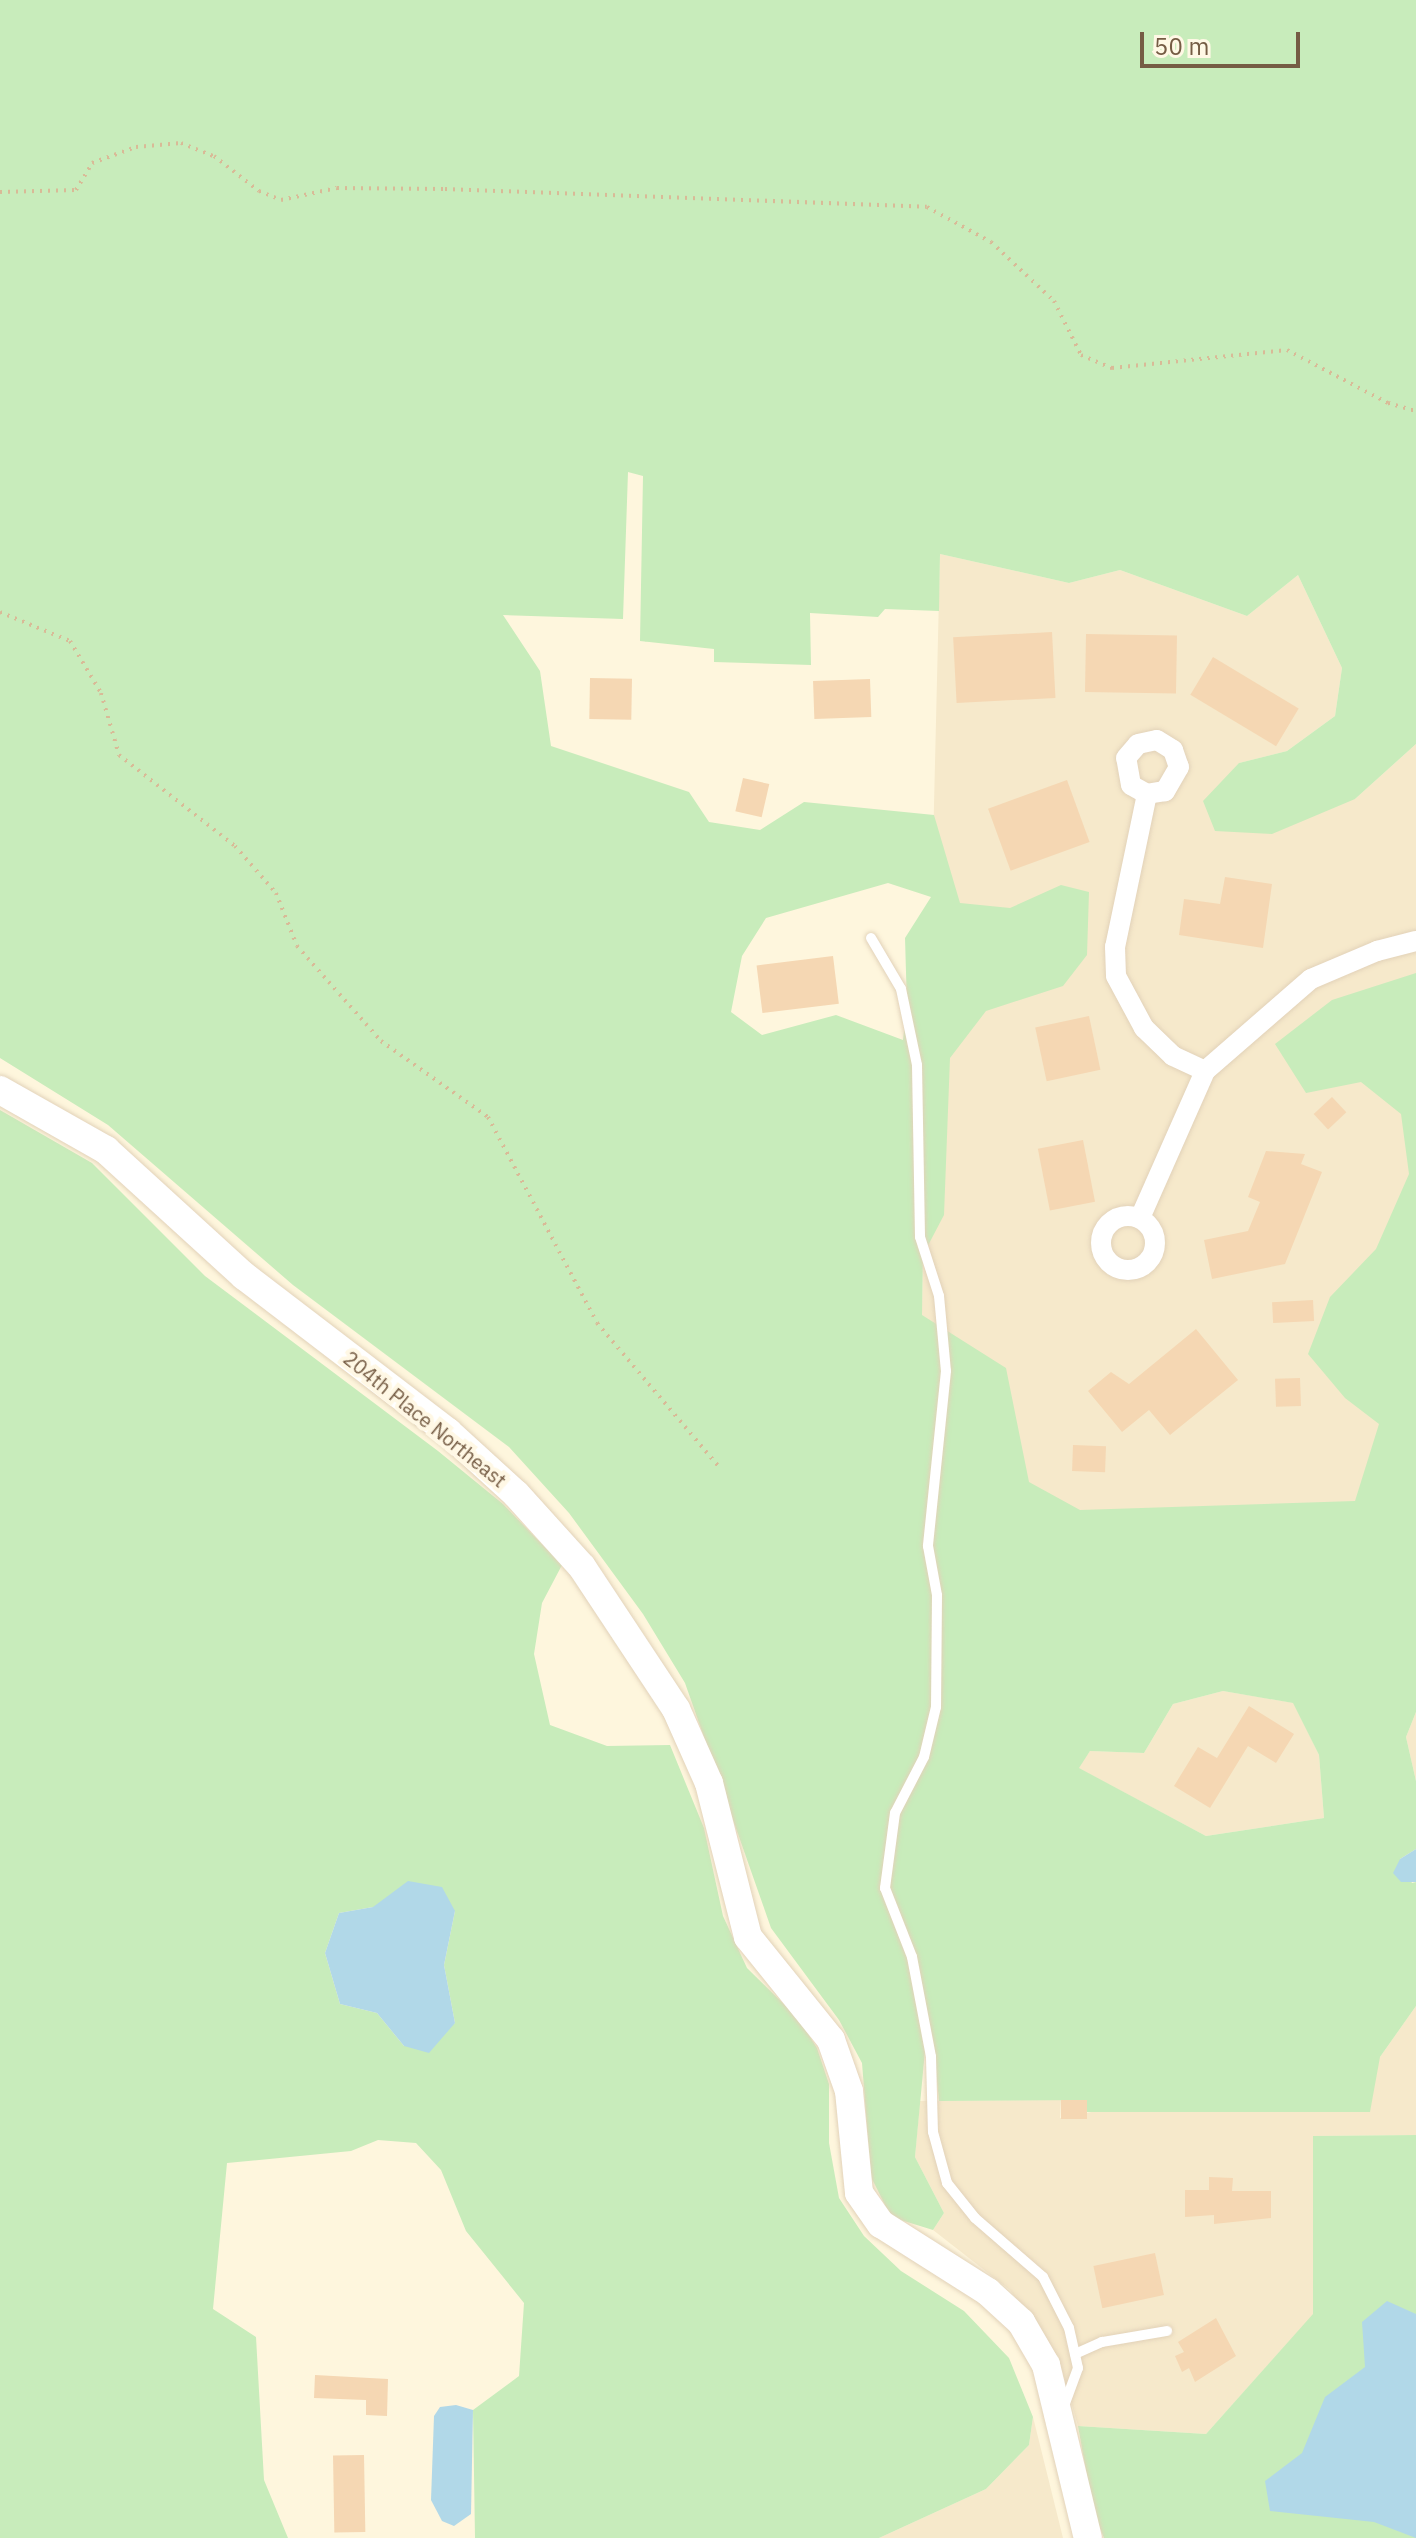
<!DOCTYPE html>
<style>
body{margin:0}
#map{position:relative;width:1416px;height:2538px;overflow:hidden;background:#fef6dd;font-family:"IBM Plex Sans",sans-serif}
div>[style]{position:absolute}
.residential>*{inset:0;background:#f6e9cb}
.green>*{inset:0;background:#c8ecbb}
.water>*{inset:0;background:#b1d8e8}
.building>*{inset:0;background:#f5d7b3;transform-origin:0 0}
.path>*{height:4px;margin-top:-2px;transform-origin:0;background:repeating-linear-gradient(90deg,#d9ba97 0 2px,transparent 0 8px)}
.roads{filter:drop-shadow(0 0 2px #e2d2b9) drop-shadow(0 0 2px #e2d2b9)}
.lane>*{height:10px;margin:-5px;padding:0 5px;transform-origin:5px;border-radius:5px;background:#fff}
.street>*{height:20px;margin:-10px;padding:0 10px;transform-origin:10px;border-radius:10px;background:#fff}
.street>.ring{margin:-10px;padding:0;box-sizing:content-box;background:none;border:20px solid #fff;border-radius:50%}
.secondary>*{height:28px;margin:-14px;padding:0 14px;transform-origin:14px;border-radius:14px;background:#fff}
span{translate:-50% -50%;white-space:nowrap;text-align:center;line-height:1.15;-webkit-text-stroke:8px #fff8e5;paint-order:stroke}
.street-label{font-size:20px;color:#755c44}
.scale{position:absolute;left:1140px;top:32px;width:160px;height:36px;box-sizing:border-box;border:4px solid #755c44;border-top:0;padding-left:10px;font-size:24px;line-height:28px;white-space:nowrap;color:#755c44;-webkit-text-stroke:6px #fff8e5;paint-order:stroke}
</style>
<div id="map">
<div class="residential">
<div style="clip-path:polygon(940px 554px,1069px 583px,1120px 570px,1247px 616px,1298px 575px,1342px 668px,1335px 716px,1287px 751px,1239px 763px,1355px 799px,1416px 744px,1416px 1500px,917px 1516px)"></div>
<div style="clip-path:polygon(1223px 1691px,1294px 1703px,1319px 1755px,1324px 1818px,1206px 1836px,1078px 1768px,1090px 1751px,1144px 1753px,1173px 1704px)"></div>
<div style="clip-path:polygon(1416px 1712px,1416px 1781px,1406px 1737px)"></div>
<div style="clip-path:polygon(1416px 2006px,1416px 2135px,1313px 2136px,1313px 2315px,1206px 2434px,1078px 2426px,1059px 2360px,1010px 2290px,933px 2230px,944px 2213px,915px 2157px,920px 2101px,1061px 2100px,1060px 2118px,1380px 2057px)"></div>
<div style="clip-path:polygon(1033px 2417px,1063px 2538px,879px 2538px,986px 2489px,1029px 2445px)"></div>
</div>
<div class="green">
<div style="clip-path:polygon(evenodd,0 0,1416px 0,1416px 744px,1355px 799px,1272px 834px,1215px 831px,1203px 801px,1239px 763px,1287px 751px,1335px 716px,1342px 668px,1298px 575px,1247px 616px,1120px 570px,1069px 583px,940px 554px,939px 611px,885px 609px,878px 617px,810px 613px,811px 665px,714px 662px,714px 649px,640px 641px,643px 476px,628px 472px,623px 619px,503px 615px,540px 671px,551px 746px,689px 792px,709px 822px,760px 830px,804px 802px,934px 815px,960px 903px,1010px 908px,1061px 885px,1089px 892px,1087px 955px,1063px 986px,986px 1011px,950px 1058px,944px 1215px,923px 1255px,922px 1315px,1006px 1368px,1029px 1482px,1080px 1510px,1355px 1501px,1379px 1424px,1345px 1398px,1308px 1354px,1330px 1297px,1376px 1249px,1409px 1174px,1401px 1114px,1361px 1082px,1306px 1093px,1275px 1044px,1332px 1000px,1416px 973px,1416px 1712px,1406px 1737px,1416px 1781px,1416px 1849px,1400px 1859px,1412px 1883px,1416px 1882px,1416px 2006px,1380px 2057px,1370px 2112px,1087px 2112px,1087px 2100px,939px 2101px,933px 2039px,925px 2051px,915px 2157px,944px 2213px,933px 2230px,891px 2217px,871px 2177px,862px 2063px,839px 2020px,771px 1928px,685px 1683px,643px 1614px,569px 1513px,509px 1447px,293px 1285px,108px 1125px,0 1058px,0 0,888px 883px,931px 897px,905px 938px,907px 1007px,903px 1040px,836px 1015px,762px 1035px,731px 1012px,742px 956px,766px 918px,888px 883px,0 0,1223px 1691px,1293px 1703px,1319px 1755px,1324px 1818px,1206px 1836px,1079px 1768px,1090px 1751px,1144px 1753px,1173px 1704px,1223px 1691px)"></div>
<div style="clip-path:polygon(evenodd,0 1110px,92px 1163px,205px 1276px,438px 1451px,503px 1504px,562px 1565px,542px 1603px,534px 1654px,550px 1725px,607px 1746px,670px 1745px,704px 1828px,723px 1916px,747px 1968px,798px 2018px,817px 2048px,829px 2084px,829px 2143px,839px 2198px,864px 2236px,901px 2271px,964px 2311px,1009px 2358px,1033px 2417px,1029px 2445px,986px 2489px,879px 2538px,475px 2538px,473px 2410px,519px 2376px,524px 2303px,466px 2231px,441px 2170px,416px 2143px,378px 2140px,351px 2151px,227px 2163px,213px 2309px,256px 2337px,264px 2480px,288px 2538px,0 2538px,0 1110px,373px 1907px,455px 1911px,444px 1965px,455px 2023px,404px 2046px,377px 2013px,340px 2004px,325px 1953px,339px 1913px,373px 1907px)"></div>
<div style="clip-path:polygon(1416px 2135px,1416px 2538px,1104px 2538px,1093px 2510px,1078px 2426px,1206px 2434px,1313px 2314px,1313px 2136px)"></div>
</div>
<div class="water">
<div style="clip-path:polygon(1416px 1849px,1416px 1882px,1401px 1882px,1393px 1873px,1400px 1859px)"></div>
<div style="clip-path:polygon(408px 1881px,442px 1887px,455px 1911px,444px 1965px,455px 2023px,429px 2053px,404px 2046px,377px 2013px,340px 2004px,325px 1953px,339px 1913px,373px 1907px)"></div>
<div style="clip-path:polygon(1387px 2301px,1416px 2314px,1416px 2538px,1374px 2522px,1270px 2511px,1265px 2481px,1302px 2453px,1325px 2397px,1365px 2367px,1362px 2322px)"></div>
<div style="clip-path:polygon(456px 2405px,473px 2410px,471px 2514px,454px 2526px,442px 2521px,431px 2500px,434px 2416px,440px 2407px)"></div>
</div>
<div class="building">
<div style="left:1052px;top:632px;width:66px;height:99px;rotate:87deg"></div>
<div style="left:1086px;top:634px;width:91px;height:58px;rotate:1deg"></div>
<div style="left:1213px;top:657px;width:100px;height:44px;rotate:31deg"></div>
<div style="left:590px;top:678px;width:42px;height:41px;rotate:1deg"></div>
<div style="left:870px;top:679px;width:38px;height:57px;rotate:88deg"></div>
<div style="left:743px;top:778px;width:27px;height:34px;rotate:13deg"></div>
<div style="left:1067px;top:780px;width:66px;height:84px;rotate:70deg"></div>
<div style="clip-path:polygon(1225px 877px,1272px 884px,1263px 948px,1179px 935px,1184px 899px,1220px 904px)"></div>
<div style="left:833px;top:956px;width:48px;height:77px;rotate:83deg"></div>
<div style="left:1089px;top:1016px;width:55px;height:55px;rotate:78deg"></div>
<div style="left:1332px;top:1097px;width:21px;height:25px;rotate:47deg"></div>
<div style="left:1083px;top:1140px;width:63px;height:46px;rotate:79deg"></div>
<div style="clip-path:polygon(1266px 1151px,1305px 1154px,1301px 1164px,1322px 1172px,1285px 1264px,1212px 1279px,1204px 1240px,1248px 1231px,1260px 1202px,1248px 1197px)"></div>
<div style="left:1313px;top:1300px;width:21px;height:41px;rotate:87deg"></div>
<div style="clip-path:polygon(1196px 1329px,1238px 1380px,1170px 1435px,1149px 1410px,1122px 1432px,1088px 1391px,1111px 1372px,1129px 1384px)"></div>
<div style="left:1300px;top:1378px;width:28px;height:25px;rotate:88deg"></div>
<div style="left:1073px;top:1445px;width:33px;height:26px;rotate:2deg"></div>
<div style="clip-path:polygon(1249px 1706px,1294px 1734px,1276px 1763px,1248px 1746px,1210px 1808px,1174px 1786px,1198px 1747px,1217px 1758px)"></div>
<div style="left:1061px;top:2100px;width:26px;height:19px"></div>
<div style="clip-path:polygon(1209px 2177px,1233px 2178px,1232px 2191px,1271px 2191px,1271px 2218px,1214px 2224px,1214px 2215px,1185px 2217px,1185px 2190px,1209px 2190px)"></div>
<div style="left:1155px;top:2253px;width:43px;height:63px;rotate:78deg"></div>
<div style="clip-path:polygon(1216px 2318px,1236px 2356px,1195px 2382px,1189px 2368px,1182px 2372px,1175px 2356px,1184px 2352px,1178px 2342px)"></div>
<div style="clip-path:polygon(315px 2375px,388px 2379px,387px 2416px,366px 2415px,366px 2400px,314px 2398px)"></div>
<div style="left:364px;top:2455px;width:77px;height:31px;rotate:89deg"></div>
</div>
<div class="path">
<div style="left:0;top:192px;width:76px;rotate:-1.5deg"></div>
<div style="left:76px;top:190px;width:31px;rotate:-59deg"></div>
<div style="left:92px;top:163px;width:47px;rotate:-20deg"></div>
<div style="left:136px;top:147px;width:45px;rotate:-5.1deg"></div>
<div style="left:181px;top:143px;width:35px;rotate:22deg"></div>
<div style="left:214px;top:156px;width:57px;rotate:37.9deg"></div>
<div style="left:259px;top:191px;width:24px;rotate:22deg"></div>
<div style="left:281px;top:200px;width:57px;rotate:-12.1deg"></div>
<div style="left:337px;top:188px;width:108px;rotate:0.5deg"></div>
<div style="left:445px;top:189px;width:482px;rotate:2.1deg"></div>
<div style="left:927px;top:207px;width:73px;rotate:28.7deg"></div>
<div style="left:991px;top:242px;width:86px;rotate:43.1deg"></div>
<div style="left:1054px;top:301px;width:60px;rotate:63.4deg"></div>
<div style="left:1081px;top:355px;width:34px;rotate:23deg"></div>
<div style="left:1112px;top:368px;width:176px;rotate:-5.9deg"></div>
<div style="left:1287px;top:350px;width:114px;rotate:27.7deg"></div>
<div style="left:1388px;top:403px;width:29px;rotate:16deg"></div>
<div style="left:0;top:612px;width:76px;rotate:22.5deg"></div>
<div style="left:70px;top:641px;width:61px;rotate:59.2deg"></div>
<div style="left:101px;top:693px;width:65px;rotate:73.8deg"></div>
<div style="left:119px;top:755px;width:147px;rotate:38.1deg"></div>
<div style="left:235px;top:846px;width:62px;rotate:48.9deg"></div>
<div style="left:276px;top:893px;width:57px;rotate:68.4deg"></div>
<div style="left:297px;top:946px;width:127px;rotate:48.5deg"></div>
<div style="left:381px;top:1041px;width:131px;rotate:35.4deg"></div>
<div style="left:488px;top:1117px;width:233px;rotate:62.1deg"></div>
<div style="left:597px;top:1323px;width:189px;rotate:49.7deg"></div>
</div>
<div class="roads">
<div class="lane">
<div style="left:871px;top:938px;width:59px;rotate:59.5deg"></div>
<div style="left:901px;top:989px;width:78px;rotate:78.1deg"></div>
<div style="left:917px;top:1065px;width:172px;rotate:89deg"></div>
<div style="left:920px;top:1237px;width:62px;rotate:72.1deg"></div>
<div style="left:939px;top:1296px;width:75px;rotate:84.7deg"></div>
<div style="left:946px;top:1371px;width:176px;rotate:95.9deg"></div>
<div style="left:928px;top:1546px;width:50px;rotate:79.6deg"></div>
<div style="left:937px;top:1595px;width:112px;rotate:90.5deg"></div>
<div style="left:936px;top:1707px;width:51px;rotate:103.5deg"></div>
<div style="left:924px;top:1757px;width:63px;rotate:117.4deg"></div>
<div style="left:895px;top:1813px;width:76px;rotate:97.6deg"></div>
<div style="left:885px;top:1888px;width:74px;rotate:68.6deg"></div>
<div style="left:912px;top:1957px;width:102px;rotate:79.2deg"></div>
<div style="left:931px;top:2057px;width:75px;rotate:88.5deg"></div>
<div style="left:933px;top:2132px;width:53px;rotate:74.6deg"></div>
<div style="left:947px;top:2183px;width:45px;rotate:51.3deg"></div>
<div style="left:975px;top:2218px;width:90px;rotate:40.9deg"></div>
<div style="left:1043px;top:2277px;width:57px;rotate:63deg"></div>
<div style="left:1069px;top:2328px;width:41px;rotate:77.3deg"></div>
<div style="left:1078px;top:2368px;width:40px;rotate:110.2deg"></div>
<div style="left:1075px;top:2354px;width:30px;rotate:-24deg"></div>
<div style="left:1102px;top:2342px;width:66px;rotate:-9.6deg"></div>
</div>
<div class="street">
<div style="left:1147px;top:794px;width:18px;rotate:-151deg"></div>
<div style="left:1131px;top:785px;width:27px;rotate:-100deg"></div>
<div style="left:1126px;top:758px;width:18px;rotate:-49deg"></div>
<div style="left:1138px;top:744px;width:19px;rotate:-12deg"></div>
<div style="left:1157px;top:740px;width:19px;rotate:32deg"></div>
<div style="left:1173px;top:750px;width:18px;rotate:71deg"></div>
<div style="left:1179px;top:767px;width:28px;rotate:120deg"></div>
<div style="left:1165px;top:791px;width:18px;rotate:171deg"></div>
<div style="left:1147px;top:794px;width:156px;rotate:101.8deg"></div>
<div style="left:1115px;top:947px;width:29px;rotate:88deg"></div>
<div style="left:1116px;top:976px;width:59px;rotate:61.7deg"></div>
<div style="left:1144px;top:1028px;width:40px;rotate:44deg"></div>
<div style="left:1173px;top:1056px;width:35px;rotate:25deg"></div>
<div class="ring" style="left:1101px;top:1216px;width:34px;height:34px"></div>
<div style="left:1140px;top:1218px;width:161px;rotate:-66.1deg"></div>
<div style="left:1205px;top:1071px;width:140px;rotate:-41deg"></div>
<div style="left:1311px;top:979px;width:72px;rotate:-23deg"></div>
<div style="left:1377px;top:951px;width:40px;rotate:-14.4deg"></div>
</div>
<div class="secondary">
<div style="left:0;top:1090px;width:122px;rotate:29.5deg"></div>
<div style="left:106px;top:1150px;width:187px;rotate:42.4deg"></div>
<div style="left:244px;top:1276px;width:257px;rotate:37.4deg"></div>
<div style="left:448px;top:1432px;width:92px;rotate:42.4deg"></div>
<div style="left:516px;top:1494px;width:98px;rotate:47.9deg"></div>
<div style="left:582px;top:1567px;width:170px;rotate:56.5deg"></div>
<div style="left:676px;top:1709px;width:81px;rotate:66deg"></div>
<div style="left:709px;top:1783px;width:159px;rotate:75.8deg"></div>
<div style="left:748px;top:1937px;width:132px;rotate:51.1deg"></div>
<div style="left:831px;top:2040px;width:54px;rotate:70.6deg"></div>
<div style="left:849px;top:2091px;width:102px;rotate:84.4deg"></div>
<div style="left:859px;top:2193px;width:38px;rotate:55deg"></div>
<div style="left:881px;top:2224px;width:127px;rotate:32.4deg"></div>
<div style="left:988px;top:2292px;width:45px;rotate:42.3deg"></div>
<div style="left:1021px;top:2322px;width:50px;rotate:59.8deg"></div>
<div style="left:1046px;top:2365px;width:178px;rotate:76.4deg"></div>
</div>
</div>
<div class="street-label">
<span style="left:425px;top:1419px;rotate:39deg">204th Place Northeast</span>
</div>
<div class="scale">50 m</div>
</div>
